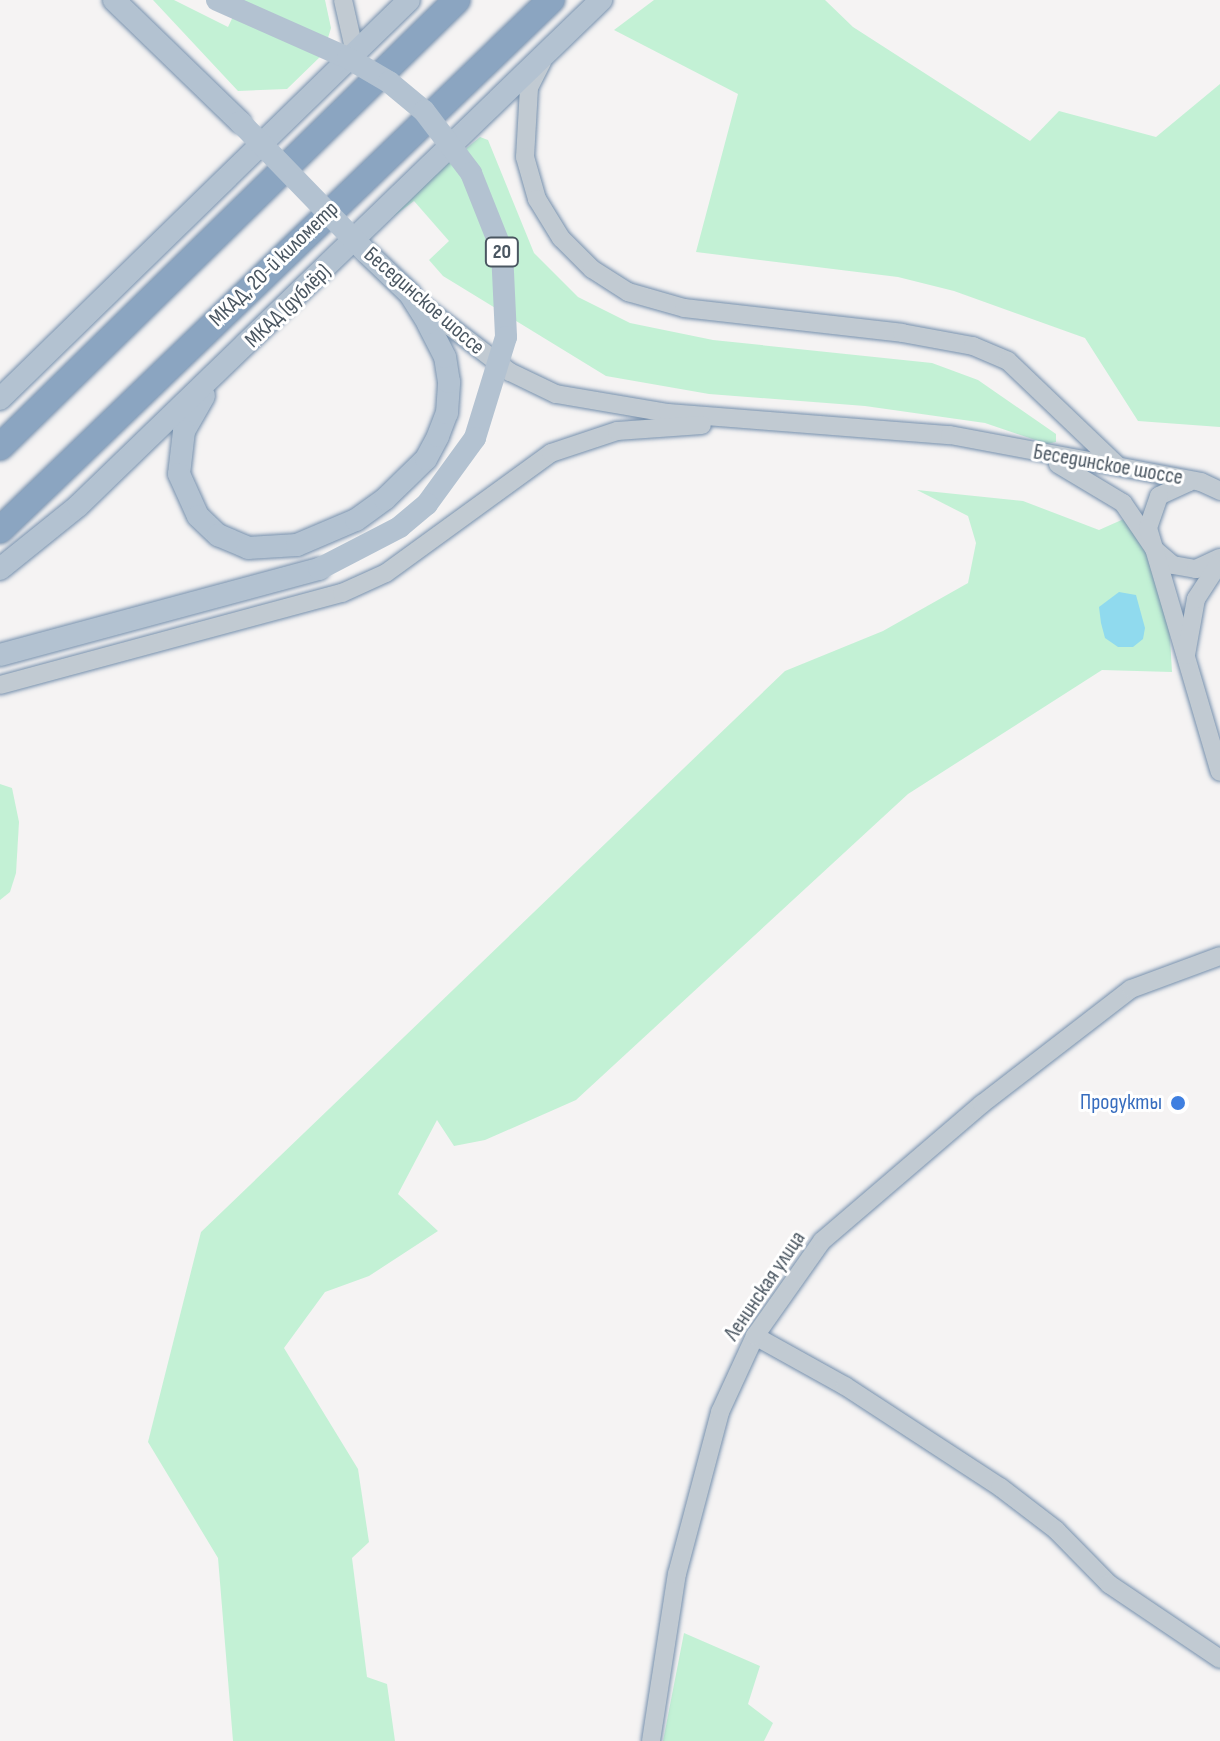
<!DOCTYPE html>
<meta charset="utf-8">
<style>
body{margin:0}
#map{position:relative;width:1220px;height:1741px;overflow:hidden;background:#f5f3f3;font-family:"Sofia Sans Condensed",sans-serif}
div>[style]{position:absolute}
.green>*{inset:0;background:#c3f1d5}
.water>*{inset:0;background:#90daee}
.roads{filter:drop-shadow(0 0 2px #7690ad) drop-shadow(0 0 2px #7690ad)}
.minor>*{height:18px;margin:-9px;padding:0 9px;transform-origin:9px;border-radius:9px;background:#c1cad2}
.major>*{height:22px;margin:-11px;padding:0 11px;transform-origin:11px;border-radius:11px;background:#b3c2d1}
.highway>*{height:26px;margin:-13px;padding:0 13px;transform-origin:13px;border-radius:13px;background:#8ba5c1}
.major-bridge>*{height:22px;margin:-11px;padding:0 11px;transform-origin:11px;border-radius:11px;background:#b3c2d1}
.dots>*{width:22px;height:22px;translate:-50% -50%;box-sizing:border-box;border:4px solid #fff;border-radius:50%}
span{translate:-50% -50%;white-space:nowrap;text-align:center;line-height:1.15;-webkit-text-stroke:6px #fff;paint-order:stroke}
.shield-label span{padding:2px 6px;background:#fff;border:2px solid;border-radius:6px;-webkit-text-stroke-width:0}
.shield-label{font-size:20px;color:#4a5661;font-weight:700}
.street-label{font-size:22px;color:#4a5661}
.shop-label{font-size:22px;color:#366cbe}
.right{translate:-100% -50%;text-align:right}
</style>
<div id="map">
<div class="green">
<div style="clip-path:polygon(153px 0,174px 0,228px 27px,241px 0,325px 0,331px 28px,323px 54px,287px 89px,238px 91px)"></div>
<div style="clip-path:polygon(654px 0,825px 0,853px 27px,1030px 141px,1059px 111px,1156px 137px,1220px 84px,1220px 427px,1138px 421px,1085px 338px,954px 291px,898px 277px,696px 252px,738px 94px,614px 30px)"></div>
<div style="clip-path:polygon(480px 137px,488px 140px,534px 253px,578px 297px,630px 323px,713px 340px,932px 363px,978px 380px,1056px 434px,1056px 442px,1047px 444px,985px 423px,865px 406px,709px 394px,606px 376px,443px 276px,429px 260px,449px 241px,414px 201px,394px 216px,387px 214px)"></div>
<div style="clip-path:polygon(917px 490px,1023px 501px,1099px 530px,1126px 518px,1147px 551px,1169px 620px,1172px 672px,1102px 670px,908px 794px,576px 1100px,485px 1140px,454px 1146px,437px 1120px,398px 1194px,438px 1231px,369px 1276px,325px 1292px,284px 1348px,358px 1469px,369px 1542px,352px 1558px,367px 1677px,387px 1684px,395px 1741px,233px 1741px,218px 1558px,148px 1442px,201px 1232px,785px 671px,883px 631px,968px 583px,976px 543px,968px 516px)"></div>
<div style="clip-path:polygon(0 784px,12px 788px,19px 822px,16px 873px,10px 892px,0 900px)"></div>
<div style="clip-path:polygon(684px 1633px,760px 1666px,748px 1704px,773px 1723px,764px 1741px,663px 1741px)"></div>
</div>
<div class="water">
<div style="clip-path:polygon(1119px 592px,1136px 595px,1145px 628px,1143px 639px,1133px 647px,1118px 647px,1105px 638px,1101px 623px,1099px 607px)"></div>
</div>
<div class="roads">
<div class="minor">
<div style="left:343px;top:0;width:54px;rotate:77.2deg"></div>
<div style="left:542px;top:62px;width:29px;rotate:117deg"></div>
<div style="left:529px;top:88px;width:69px;rotate:93.3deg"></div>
<div style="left:525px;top:157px;width:44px;rotate:74.1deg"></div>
<div style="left:537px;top:199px;width:46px;rotate:58.4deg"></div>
<div style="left:561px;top:238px;width:44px;rotate:45deg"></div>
<div style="left:592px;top:269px;width:43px;rotate:32.6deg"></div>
<div style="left:628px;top:292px;width:58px;rotate:15.9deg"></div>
<div style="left:684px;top:308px;width:219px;rotate:6.5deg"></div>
<div style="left:902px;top:333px;width:72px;rotate:10.4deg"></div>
<div style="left:973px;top:346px;width:38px;rotate:23deg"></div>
<div style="left:1008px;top:361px;width:151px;rotate:43.7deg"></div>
<div style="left:421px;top:304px;width:112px;rotate:37.4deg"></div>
<div style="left:510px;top:372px;width:51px;rotate:25.6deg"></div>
<div style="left:556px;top:394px;width:114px;rotate:9.6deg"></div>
<div style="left:668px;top:413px;width:283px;rotate:4.5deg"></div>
<div style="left:950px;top:435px;width:255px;rotate:10.6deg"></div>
<div style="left:1201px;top:482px;width:21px;rotate:25deg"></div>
<div style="left:1058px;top:464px;width:76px;rotate:31deg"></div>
<div style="left:1123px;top:503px;width:57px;rotate:55.8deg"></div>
<div style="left:1155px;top:550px;width:23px;rotate:40deg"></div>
<div style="left:1173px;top:565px;width:23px;rotate:10deg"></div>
<div style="left:1196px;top:569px;width:26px;rotate:-25deg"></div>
<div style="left:1189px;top:482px;width:33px;rotate:155deg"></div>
<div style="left:1159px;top:496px;width:34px;rotate:109deg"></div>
<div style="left:1148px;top:528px;width:254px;rotate:73.6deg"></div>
<div style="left:1186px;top:655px;width:57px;rotate:-79.9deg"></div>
<div style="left:1196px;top:599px;width:44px;rotate:-57deg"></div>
<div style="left:0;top:685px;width:354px;rotate:-15.1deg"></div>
<div style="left:342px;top:593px;width:48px;rotate:-24.4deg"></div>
<div style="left:386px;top:573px;width:204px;rotate:-36deg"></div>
<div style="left:551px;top:453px;width:70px;rotate:-18.4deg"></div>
<div style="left:617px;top:431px;width:85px;rotate:-4deg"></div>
<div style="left:755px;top:1336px;width:103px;rotate:29.1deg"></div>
<div style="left:845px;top:1386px;width:185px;rotate:33.1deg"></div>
<div style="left:1000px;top:1487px;width:71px;rotate:37.5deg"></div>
<div style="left:1056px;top:1530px;width:76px;rotate:45.5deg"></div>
<div style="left:1109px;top:1584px;width:134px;rotate:34deg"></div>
<div style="left:651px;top:1741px;width:169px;rotate:-81.2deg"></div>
<div style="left:677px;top:1574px;width:168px;rotate:-75.1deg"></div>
<div style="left:720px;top:1412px;width:84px;rotate:-65.3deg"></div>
<div style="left:755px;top:1336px;width:116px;rotate:-54.8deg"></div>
<div style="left:822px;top:1241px;width:211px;rotate:-40.6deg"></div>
<div style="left:982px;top:1104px;width:188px;rotate:-37.7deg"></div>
<div style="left:1131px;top:989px;width:95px;rotate:-20.3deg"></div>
</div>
<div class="major">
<div style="left:114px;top:0;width:175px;rotate:44.1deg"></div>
<div style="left:204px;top:396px;width:40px;rotate:119.7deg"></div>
<div style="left:184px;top:431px;width:43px;rotate:96.6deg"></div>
<div style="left:179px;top:474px;width:46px;rotate:65.7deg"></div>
<div style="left:198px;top:516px;width:28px;rotate:44deg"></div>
<div style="left:218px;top:535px;width:33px;rotate:23deg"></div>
<div style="left:248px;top:548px;width:49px;rotate:-3.5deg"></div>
<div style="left:297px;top:545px;width:64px;rotate:-23deg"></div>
<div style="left:356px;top:520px;width:36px;rotate:-36deg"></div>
<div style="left:385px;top:499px;width:57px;rotate:-44.3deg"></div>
<div style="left:426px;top:459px;width:26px;rotate:-62deg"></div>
<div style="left:438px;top:436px;width:25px;rotate:-69deg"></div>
<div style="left:447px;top:413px;width:31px;rotate:-86deg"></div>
<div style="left:449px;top:382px;width:25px;rotate:-99deg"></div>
<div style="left:445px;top:357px;width:38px;rotate:-117deg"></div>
<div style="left:428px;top:323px;width:34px;rotate:-122deg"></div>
<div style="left:410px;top:294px;width:61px;rotate:-136.3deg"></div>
<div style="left:0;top:399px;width:571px;rotate:-44.29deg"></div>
<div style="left:0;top:569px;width:100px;rotate:-38.9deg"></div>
<div style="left:78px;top:506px;width:728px;rotate:-44.05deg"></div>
<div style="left:0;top:655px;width:330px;rotate:-15.1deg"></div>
</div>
<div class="highway">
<div style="left:0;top:447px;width:639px;rotate:-44.37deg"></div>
<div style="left:0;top:530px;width:765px;rotate:-43.89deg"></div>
</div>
</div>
<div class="major-bridge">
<div style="left:217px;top:0;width:143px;rotate:23.9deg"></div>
<div style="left:348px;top:58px;width:48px;rotate:30.3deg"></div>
<div style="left:389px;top:82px;width:45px;rotate:39.6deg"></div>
<div style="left:424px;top:111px;width:78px;rotate:52.8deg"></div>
<div style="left:471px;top:173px;width:84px;rotate:68.3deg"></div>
<div style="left:502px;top:251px;width:86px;rotate:87.3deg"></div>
<div style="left:506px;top:337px;width:106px;rotate:107.1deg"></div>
<div style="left:475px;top:438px;width:82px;rotate:126deg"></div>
<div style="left:427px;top:504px;width:35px;rotate:140deg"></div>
<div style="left:400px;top:527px;width:91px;rotate:152.6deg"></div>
<div style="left:240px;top:122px;width:181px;rotate:45.9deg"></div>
</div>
<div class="dots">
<div style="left:1178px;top:1103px;background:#3f7fe0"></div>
</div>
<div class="shield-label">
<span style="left:502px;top:252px">20</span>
</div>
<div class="street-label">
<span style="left:274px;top:264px;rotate:-44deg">МКАД, 20-й километр</span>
<span style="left:424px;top:301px;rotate:41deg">Бесединское шоссе</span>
<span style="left:288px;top:306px;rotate:-44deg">МКАД (дублёр)</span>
<span style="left:1108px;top:465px;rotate:10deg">Бесединское шоссе</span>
<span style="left:765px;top:1286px;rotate:-56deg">Ленинская улица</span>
</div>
<div class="shop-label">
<span class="right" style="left:1162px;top:1103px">Продукты</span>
</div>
</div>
